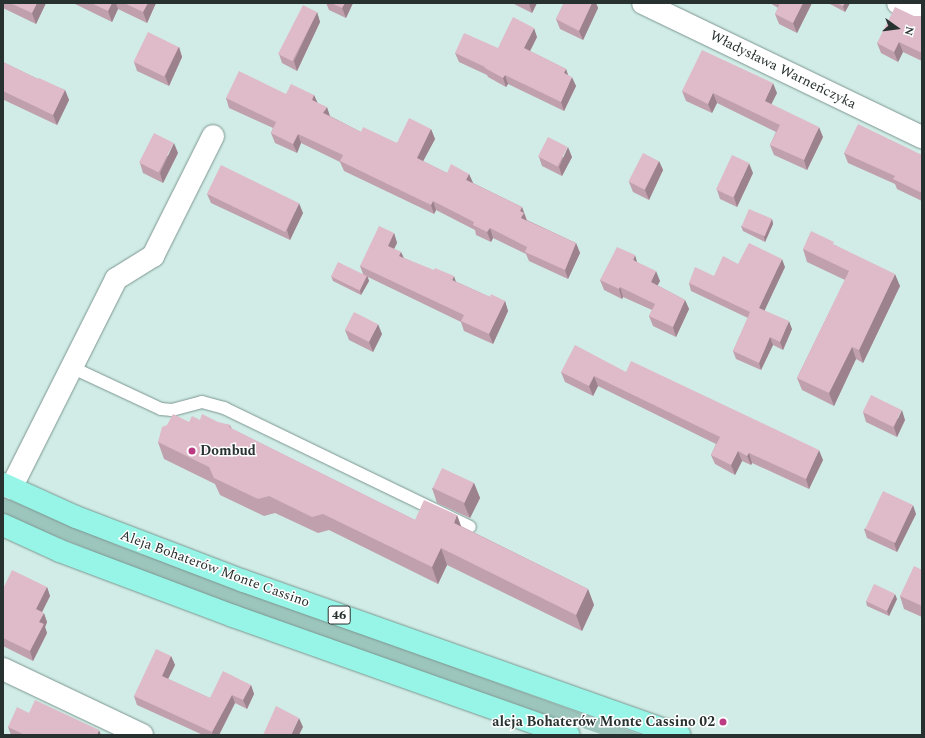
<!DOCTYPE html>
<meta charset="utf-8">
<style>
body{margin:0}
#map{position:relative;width:925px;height:738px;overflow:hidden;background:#d1ece6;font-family:Spectral,serif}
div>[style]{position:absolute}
.green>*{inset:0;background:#9cc5bc}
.roads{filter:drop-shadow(0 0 1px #7c9590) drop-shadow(0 0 1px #7c9590)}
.lane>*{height:12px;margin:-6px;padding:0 6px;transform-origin:6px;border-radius:6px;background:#fff}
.street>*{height:22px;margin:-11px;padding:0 11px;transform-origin:11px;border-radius:11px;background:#fff}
.primary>*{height:22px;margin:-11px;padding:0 11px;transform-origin:11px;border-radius:11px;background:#96f5e6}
.wall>*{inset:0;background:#c0a0ad}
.shaded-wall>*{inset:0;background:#9c828d}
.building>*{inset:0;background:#dfbac9;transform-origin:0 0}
.dots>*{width:11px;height:11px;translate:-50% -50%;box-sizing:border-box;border:2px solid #fff;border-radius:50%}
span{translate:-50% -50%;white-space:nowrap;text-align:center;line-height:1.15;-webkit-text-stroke:3px #fff;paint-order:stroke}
.shield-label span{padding:1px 3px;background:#fff;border:1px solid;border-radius:3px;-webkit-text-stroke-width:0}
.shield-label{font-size:13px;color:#27312f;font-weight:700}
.street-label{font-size:14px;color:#27312f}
.poi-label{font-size:14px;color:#27312f;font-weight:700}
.left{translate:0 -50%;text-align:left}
.right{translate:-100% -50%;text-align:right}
.frame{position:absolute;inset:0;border:4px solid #27312f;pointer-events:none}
.north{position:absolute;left:877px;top:8px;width:40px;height:40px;-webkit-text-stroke:3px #fff;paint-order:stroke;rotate:104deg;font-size:11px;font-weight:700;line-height:16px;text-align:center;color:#27312f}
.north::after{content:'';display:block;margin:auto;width:14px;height:18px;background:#27312f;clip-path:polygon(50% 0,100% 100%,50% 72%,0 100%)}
</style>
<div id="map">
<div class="green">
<div style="clip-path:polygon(3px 497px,122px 547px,641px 735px,603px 735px,166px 581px,3px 515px)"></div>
</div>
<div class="roads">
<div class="lane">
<div style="left:71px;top:367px;width:99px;rotate:25deg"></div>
<div style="left:161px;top:409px;width:11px;rotate:5deg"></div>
<div style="left:172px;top:410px;width:31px;rotate:-15deg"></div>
<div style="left:202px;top:402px;width:23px;rotate:15deg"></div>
<div style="left:224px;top:408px;width:273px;rotate:25.8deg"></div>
</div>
<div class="street">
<div style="left:643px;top:3px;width:310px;rotate:25.7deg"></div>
<div style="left:898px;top:3px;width:26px;rotate:25deg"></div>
<div style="left:11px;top:488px;width:234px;rotate:-63.3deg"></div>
<div style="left:116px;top:279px;width:44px;rotate:-31.9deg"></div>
<div style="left:153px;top:256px;width:134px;rotate:-63.4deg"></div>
<div style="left:3px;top:669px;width:154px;rotate:25.4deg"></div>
</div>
<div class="primary">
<div style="left:3px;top:484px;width:80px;rotate:24.3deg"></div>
<div style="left:76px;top:517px;width:180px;rotate:20.9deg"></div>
<div style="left:244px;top:581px;width:462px;rotate:19.5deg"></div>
<div style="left:3px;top:525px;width:63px;rotate:24.5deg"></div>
<div style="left:60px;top:551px;width:185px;rotate:20.6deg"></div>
<div style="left:233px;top:616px;width:356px;rotate:19.5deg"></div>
</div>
</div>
<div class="wall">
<div style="clip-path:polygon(3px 3px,46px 3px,36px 24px,3px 8px)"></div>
<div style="clip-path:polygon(73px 3px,156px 3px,147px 23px,118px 9px,112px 22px)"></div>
<div style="clip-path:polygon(326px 3px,353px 3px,346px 18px,329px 10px)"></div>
<div style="clip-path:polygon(512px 3px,537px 3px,532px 13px)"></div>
<div style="clip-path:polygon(564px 3px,596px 3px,598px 8px,583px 40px,560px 29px,556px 19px)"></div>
<div style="clip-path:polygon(770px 3px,812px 3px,797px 33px,779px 24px,775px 14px,778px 8px)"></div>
<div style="clip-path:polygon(828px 3px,850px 3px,845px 12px)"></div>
<div style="clip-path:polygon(317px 12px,320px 22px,297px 71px,282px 63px,279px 54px)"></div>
<div style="clip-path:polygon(914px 16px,922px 16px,922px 61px,903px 52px,898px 62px,881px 53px,877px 43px)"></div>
<div style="clip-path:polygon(537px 37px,530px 51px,566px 69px,568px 75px,576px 86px,564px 111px,508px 84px,506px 87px,488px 77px,487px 75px,459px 62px,455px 53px,498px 48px)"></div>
<div style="clip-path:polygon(179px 47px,182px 57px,169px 86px,137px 71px,134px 62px)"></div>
<div style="clip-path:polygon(3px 62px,38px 79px,65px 90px,69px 100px,57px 125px,4px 100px,3px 101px)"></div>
<div style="clip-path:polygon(682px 91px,777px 93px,771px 104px,823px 137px,807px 170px,774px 155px,770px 145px,776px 132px,717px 103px,712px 113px,686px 101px)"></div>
<div style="clip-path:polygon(286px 94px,314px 95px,317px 102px,330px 116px,361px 132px,397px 143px,431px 129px,435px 139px,423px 161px,447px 173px,469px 174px,473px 183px,522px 207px,527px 220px,576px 243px,580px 253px,568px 279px,529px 261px,526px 254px,493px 238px,491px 242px,476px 235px,475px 230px,436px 210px,434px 214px,344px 171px,340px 162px,301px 143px,297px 153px,275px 143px,271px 133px,273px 128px,229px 108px,226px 98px)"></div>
<div style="clip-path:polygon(178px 153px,163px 183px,143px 173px,140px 163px)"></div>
<div style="clip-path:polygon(844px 153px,922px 155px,922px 201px,897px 189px,895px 184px,848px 163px)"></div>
<div style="clip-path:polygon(539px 157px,572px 157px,562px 176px,542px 166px)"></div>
<div style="clip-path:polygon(659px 161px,663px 170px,649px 200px,633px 192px,629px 182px)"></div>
<div style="clip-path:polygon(753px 173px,737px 207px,720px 199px,717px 190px)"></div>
<div style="clip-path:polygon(207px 194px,303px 213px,290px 240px,211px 203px)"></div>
<div style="clip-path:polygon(772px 219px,773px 224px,765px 242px,743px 231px,741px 226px)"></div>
<div style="clip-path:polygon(394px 233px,397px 243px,394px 249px,401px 252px,404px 258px,490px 297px,505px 301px,508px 311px,493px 344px,464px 331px,461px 322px,368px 277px,369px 281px,361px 295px,333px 281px,331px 276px,363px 274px,360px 266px)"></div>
<div style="clip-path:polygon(835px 245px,900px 286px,863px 363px,856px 359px,834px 406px,802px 390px,797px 378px,845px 280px,807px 262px,803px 249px)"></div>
<div style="clip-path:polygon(637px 262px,660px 281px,657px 285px,685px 300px,689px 309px,676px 337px,653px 326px,649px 316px,652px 310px,623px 297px,622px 299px,604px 290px,600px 280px)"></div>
<div style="clip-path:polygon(738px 264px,785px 267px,764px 310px,792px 329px,783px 350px,773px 345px,761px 370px,736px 359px,733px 351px,748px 318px,691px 291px,689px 283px,714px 276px)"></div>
<div style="clip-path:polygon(345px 330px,382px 334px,373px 352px,349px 340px)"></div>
<div style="clip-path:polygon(561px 372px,626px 372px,823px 460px,809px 489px,752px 463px,751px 465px,742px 461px,735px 475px,715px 464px,711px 455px,716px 444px,598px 386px,593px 396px,565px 382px)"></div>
<div style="clip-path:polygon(863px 412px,905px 420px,897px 437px,866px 422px)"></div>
<div style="clip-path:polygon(200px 420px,230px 425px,232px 429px,415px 520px,457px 515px,461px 526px,588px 589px,594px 605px,582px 631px,447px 565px,438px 584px,329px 530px,318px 533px,275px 513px,264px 516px,220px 495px,215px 484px,164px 459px,158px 442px,189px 422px)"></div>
<div style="clip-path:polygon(474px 483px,480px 498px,470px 518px,437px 503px,432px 488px)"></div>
<div style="clip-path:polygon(916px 514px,897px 552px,867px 538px,864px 529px)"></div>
<div style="clip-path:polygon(922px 570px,922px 617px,904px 609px,900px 596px)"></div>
<div style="clip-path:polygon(47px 587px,50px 596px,42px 612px,47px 622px,45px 627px,47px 633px,33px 661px,3px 646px,3px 589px)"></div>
<div style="clip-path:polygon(897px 599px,889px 616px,867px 606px,866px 601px)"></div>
<div style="clip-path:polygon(171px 656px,175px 665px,168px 679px,210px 698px,251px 685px,254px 694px,247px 709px,235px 703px,219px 735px,203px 735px,137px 705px,134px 696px)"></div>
<div style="clip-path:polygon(29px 713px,101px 735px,11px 735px,8px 727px)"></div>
</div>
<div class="shaded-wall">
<div style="clip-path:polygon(37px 3px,46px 3px,36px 24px,32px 13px)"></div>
<div style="clip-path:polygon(112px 3px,116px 3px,118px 9px,112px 22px,108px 11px)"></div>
<div style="clip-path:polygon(148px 3px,156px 3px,147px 23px,143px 12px)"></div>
<div style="clip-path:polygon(345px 3px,353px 3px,346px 18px,342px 8px)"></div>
<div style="clip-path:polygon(529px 3px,537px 3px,532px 13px)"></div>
<div style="clip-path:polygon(592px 3px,596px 3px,598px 8px,583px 40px,579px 31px)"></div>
<div style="clip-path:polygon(803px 3px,812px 3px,797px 33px,793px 23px)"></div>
<div style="clip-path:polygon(845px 3px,850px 3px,845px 12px,843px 6px)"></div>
<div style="clip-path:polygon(317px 12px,320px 22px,297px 71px,294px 61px)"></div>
<div style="clip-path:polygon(534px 28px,537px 37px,527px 57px,524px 48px)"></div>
<div style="clip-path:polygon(899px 42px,903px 52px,898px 62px,894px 52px)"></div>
<div style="clip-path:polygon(179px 47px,182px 57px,169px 86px,165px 76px)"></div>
<div style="clip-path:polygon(566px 69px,569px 78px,564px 73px)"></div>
<div style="clip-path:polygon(505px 75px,508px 84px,506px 87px,503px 78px)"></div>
<div style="clip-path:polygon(572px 77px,576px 86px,564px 111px,561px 102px)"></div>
<div style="clip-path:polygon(773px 83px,777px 93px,768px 111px,765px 101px)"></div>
<div style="clip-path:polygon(65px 90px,69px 100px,57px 125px,53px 115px)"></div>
<div style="clip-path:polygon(713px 93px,717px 103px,712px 113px,708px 104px)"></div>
<div style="clip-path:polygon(314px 95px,318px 104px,312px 100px)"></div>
<div style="clip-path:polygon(327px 107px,330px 116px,323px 113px)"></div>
<div style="clip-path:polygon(819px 127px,823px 137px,807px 170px,804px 160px)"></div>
<div style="clip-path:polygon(431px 129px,435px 139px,420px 167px,417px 158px)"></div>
<div style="clip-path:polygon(298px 134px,301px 143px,297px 153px,293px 144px)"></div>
<div style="clip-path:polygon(174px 143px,178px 153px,163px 183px,160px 173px)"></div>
<div style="clip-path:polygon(568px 147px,572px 157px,562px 176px,559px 167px)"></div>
<div style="clip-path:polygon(659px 161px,663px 170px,649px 200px,645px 190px)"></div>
<div style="clip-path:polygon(749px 163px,753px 173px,737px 207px,734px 197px)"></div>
<div style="clip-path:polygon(469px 174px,473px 183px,466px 180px)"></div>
<div style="clip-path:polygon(433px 201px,436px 210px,434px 214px,431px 205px)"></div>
<div style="clip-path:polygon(299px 203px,303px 213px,290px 240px,287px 230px)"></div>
<div style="clip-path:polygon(522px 207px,527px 222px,521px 218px,520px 211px)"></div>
<div style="clip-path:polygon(772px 219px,773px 224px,765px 242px,764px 237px)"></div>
<div style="clip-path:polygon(490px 228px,493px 238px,491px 242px,487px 232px)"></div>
<div style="clip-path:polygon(394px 233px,397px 243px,391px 255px,388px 246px)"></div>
<div style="clip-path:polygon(576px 243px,580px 253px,568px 279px,565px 270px)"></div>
<div style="clip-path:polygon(401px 252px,405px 261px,399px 256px)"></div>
<div style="clip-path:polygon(635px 255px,638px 265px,633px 260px)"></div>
<div style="clip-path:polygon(782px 259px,785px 267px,762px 316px,759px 308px)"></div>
<div style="clip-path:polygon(656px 271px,660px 281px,654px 292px,651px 282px)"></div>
<div style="clip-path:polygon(895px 274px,900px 286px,863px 363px,859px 350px)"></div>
<div style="clip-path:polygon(367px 276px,369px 281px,361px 295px,360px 290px)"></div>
<div style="clip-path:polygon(454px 276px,457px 285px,452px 280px)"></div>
<div style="clip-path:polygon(620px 287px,623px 297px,622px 299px,619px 289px)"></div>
<div style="clip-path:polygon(685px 300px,689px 309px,676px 337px,673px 327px)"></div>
<div style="clip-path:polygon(505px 301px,508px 311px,493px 344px,489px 334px)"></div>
<div style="clip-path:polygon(789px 321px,792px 329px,783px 350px,780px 342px)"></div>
<div style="clip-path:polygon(378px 324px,382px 334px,373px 352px,369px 342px)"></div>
<div style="clip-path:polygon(770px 337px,773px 345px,761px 370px,759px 363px)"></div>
<div style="clip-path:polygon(852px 347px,856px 359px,834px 406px,829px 393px)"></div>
<div style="clip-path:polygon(594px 376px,598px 386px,593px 396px,589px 386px)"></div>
<div style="clip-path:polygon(902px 410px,905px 420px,897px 437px,894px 427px)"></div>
<div style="clip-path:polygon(819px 450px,823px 460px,809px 489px,806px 479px)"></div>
<div style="clip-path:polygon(738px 451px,742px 461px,735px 475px,731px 465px)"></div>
<div style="clip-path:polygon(749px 453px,752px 463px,751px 465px,747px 456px)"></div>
<div style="clip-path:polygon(474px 483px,480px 498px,470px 518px,464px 504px)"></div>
<div style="clip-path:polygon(913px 505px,916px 514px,897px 552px,894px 543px)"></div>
<div style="clip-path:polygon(457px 515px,463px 532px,454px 523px)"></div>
<div style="clip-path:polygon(441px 548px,447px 565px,438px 584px,432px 567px)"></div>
<div style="clip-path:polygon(47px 587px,50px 596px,39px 618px,36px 609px)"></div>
<div style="clip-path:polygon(588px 589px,594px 605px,582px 631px,576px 615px)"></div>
<div style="clip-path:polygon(895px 594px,897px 599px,889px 616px,887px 611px)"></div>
<div style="clip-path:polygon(44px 613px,47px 622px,45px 627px,47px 633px,33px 661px,30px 651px,39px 622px)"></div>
<div style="clip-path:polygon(171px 656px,175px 665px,165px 685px,162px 676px)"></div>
<div style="clip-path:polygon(251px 685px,254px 694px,247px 709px,243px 700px)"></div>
<div style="clip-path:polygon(232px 695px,235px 703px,219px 735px,213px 735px,212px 732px)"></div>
<div style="clip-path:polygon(299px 718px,303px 727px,299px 735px,291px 735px)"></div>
<div style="clip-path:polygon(99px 730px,101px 735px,97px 735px)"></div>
</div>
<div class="building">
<div style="clip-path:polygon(10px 3px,37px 3px,32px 13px)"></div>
<div style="clip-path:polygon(91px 3px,112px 3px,108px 11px)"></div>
<div style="clip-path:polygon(124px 3px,148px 3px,143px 12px)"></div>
<div style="clip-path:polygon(331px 3px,345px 3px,342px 8px)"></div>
<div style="clip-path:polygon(564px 3px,592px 3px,579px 31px,556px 19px)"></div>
<div style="clip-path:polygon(780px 3px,803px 3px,793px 23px,775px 14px)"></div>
<div style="clip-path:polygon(836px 3px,845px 3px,843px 6px)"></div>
<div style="left:303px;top:5px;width:16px;height:55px;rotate:27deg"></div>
<div style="clip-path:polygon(895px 7px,914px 16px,922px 16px,922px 53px,899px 42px,894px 52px,877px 43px)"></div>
<div style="clip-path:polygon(513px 17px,534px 28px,524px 48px,566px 69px,564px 73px,572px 77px,561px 102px,505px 75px,503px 78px,485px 68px,485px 67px,455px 53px,464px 33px,498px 48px)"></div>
<div style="left:148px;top:32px;width:34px;height:33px;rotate:26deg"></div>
<div style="clip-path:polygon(702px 50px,773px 83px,765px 101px,819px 127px,804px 160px,770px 145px,780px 125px,713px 93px,708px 104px,682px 91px)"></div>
<div style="clip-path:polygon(3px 62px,38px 79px,39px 78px,65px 90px,53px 115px,3px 91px)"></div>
<div style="clip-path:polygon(239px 71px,286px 94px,291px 84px,314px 95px,312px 100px,327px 107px,323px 113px,361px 132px,363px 127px,397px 143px,409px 118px,431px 129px,417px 158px,447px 173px,451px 164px,469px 174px,466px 180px,522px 207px,520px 211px,524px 213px,521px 218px,576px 243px,565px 270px,525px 252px,527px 247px,490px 228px,487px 232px,473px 225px,474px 222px,433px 201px,431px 205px,340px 161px,343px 155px,298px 134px,293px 144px,271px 133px,276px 122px,226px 98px)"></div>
<div style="clip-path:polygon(858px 124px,922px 155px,922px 193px,893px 179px,895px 176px,844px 153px)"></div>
<div style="left:154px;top:133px;width:22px;height:33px;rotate:27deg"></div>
<div style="left:548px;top:137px;width:22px;height:22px;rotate:27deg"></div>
<div style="left:643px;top:153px;width:18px;height:32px;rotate:27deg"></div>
<div style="left:732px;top:155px;width:19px;height:38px;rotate:25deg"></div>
<div style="left:221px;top:165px;width:87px;height:32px;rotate:26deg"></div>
<div style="left:749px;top:209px;width:25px;height:19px;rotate:23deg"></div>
<div style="clip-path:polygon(379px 226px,394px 233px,388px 246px,401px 252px,399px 256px,434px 270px,435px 268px,454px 276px,452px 280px,490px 297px,491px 294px,505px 301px,489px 334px,461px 321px,464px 315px,360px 266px)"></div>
<div style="clip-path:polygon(811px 231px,834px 242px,833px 244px,895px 274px,859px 350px,852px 347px,829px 393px,797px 378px,849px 271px,803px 249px)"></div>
<div style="clip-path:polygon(749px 243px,782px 259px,759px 308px,789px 321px,780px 342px,770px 337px,759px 363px,733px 351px,750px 312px,689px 283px,695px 267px,714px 276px,723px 256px,738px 264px)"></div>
<div style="clip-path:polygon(617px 247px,635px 255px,633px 260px,656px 271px,651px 282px,685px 300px,673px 327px,649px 316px,655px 304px,620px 287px,619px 289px,600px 280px)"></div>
<div style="left:338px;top:262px;width:32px;height:16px;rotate:26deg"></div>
<div style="left:354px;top:312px;width:27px;height:20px;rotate:27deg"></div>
<div style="clip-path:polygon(575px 345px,626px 372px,631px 361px,819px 450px,806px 479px,749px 453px,747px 456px,738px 451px,731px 465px,711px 455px,720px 437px,594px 376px,589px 386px,561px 372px)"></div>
<div style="left:871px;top:395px;width:34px;height:19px;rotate:26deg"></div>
<div style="clip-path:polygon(173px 414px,189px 422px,192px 416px,200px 420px,202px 414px,218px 422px,230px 425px,229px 427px,415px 520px,424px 500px,457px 515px,454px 523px,588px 589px,576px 615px,441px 548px,432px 567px,323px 514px,312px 517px,269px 496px,258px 499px,214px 478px,209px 467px,158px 442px,162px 427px,167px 425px)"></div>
<div style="left:442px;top:468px;width:35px;height:22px;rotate:25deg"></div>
<div style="left:883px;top:491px;width:33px;height:42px;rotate:25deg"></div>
<div style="clip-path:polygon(914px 566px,922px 570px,922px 606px,900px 596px)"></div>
<div style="clip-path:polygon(12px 570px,47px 587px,36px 609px,44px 613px,39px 622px,44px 624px,30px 651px,3px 638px,3px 589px)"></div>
<div style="left:874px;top:584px;width:23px;height:19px;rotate:25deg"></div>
<div style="clip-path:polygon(156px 649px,171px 656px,162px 676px,210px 698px,223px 671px,251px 685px,243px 700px,232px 695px,212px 732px,134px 696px)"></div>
<div style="clip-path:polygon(35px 700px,99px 730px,97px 735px,25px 735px,8px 727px,17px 707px,29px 713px)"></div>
<div style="clip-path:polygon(276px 706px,299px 718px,291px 735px,263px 735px)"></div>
</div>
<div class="dots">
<div style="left:192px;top:451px;background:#bc3a81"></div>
<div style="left:723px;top:722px;background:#bc3a81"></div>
</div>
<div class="shield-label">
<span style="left:339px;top:615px">46</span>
</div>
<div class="street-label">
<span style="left:783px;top:70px;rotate:26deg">Władysława Warneńczyka</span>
<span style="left:215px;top:569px;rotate:20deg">Aleja Bohaterów Monte Cassino</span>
</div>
<div class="poi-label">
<span class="left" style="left:200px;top:451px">Dombud</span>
<span class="right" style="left:715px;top:722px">aleja Bohaterów Monte Cassino 02</span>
</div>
<div class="frame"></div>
<div class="north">N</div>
</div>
